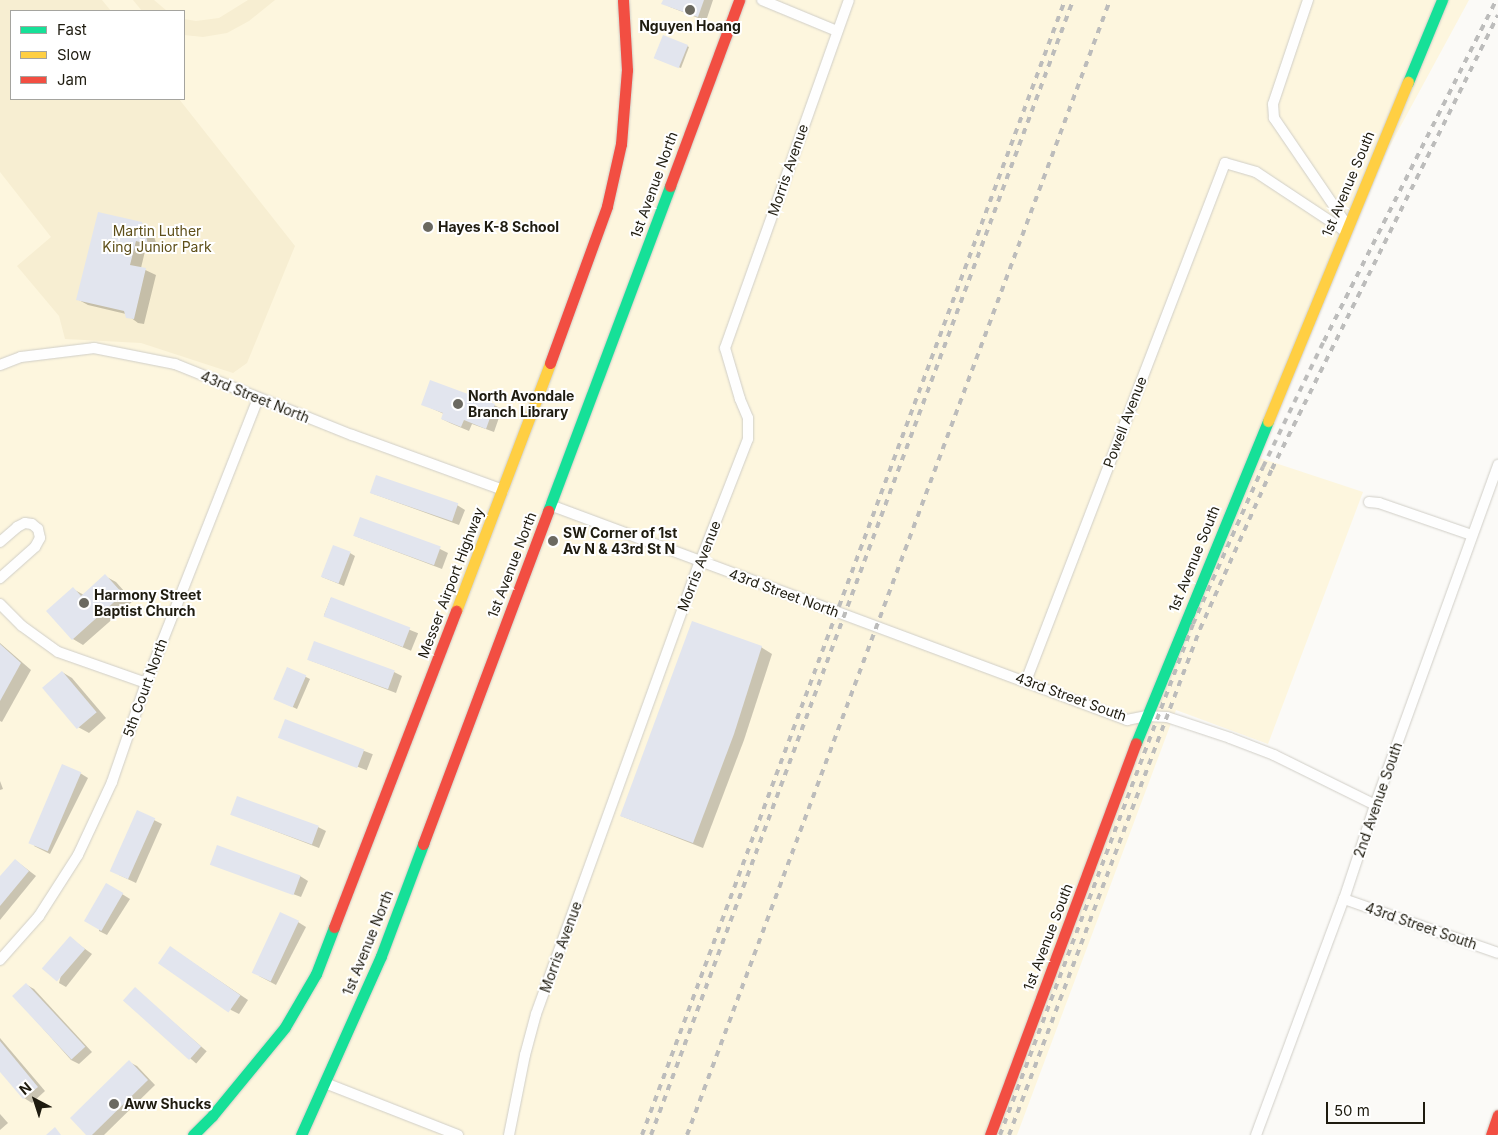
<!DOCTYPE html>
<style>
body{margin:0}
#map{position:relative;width:1498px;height:1135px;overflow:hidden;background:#fbfaf7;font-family:Inter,sans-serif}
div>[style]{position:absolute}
.built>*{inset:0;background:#fdf6de}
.green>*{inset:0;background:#f7eed2}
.shadow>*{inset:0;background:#0003;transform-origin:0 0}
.building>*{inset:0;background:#e2e5ee;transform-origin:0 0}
.roads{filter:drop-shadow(0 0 1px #d0cec7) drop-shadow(0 0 1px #d0cec7)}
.street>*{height:10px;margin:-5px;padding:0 5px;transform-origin:5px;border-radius:5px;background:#fefefe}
.fast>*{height:11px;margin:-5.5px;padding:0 5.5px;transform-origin:5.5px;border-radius:5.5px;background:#16e098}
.slow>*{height:11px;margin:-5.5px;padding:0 5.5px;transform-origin:5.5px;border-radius:5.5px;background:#ffcf43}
.jam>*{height:11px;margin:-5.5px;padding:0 5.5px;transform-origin:5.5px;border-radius:5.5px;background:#f24e42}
.rail>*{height:4px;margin-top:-2px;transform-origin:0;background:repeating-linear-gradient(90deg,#bcbcbb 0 6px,transparent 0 12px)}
.dots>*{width:14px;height:14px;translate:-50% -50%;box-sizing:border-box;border:2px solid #fff;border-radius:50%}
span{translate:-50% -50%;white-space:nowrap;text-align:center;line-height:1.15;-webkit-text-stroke:4px #fff;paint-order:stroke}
.poi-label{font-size:14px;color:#1e1b0f;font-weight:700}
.left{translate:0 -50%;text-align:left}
.street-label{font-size:14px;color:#1e1b0f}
.park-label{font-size:14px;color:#5e4f19}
.legend{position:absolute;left:10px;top:10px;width:175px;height:90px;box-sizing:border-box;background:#fff;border:1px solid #a5a49f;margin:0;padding:6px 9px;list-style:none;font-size:15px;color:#1e1b0f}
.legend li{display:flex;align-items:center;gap:10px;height:25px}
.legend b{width:25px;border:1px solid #a5a49f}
.north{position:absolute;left:10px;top:1075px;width:50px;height:50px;-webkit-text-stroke:4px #fff;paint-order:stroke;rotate:320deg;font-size:14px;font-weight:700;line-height:20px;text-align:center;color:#1e1b0f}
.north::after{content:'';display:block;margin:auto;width:18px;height:22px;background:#1e1b0f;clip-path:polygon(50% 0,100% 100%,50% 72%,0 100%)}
.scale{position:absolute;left:1326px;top:1102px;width:99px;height:22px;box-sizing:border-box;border:2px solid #1e1b0f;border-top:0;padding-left:6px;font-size:15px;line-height:18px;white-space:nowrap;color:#1e1b0f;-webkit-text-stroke:4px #fff;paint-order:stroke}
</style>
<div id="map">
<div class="built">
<div style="clip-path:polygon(evenodd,0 0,1469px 0,1386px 153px,1257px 457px,1363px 492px,1268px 744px,1176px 710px,1017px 1135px,0 1135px,0 0,11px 11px,184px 11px,184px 99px,11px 99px,11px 11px)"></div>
</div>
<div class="green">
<div style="clip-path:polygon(0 0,102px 0,111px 11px,11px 11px,11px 99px,179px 99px,295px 246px,247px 363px,233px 373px,141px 343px,65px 339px,59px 316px,17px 266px,51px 237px,0 172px)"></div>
<div style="clip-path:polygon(133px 0,154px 0,167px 11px,142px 11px)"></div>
<div style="clip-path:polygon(248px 0,275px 0,249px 21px,227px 33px,203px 37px,184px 35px,184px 19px,196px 21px,219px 18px)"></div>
</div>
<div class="shadow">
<div style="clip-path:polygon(664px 0,713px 0,706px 21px,670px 7px,663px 3px)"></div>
<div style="clip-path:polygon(687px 46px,689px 47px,681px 68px,657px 59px)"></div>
<div style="clip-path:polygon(141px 224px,152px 230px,158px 249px,146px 247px,141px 268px,156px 275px,144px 324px,138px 323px,126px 314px,88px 305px,77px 299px)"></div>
<div style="clip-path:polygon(422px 404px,494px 405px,502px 409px,494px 432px,472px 424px,469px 431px,450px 423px,442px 419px,444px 414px)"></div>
<div style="clip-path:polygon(371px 493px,457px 505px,465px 510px,459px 525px)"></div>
<div style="clip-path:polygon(355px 536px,440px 549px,448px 553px,442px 569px)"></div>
<div style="clip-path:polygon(350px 553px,355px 556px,344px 586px,322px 577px)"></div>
<div style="clip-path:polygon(105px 576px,116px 582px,133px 601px,83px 645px,73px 639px,73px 589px,84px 595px)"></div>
<div style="left:331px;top:598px;width:94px;height:19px;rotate:22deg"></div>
<div style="clip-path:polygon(0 643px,31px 670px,2px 722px,0 721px)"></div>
<div style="clip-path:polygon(761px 647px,772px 654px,744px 740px,703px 848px,621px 816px)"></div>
<div style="clip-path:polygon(309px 660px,394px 672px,402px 676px,396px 693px)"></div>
<div style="clip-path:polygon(288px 668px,310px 679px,297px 709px,282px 702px)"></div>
<div style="clip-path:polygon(62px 672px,72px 678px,106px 718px,89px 733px,78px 727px,44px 687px)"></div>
<div style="left:286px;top:721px;width:93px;height:17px;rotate:21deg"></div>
<div style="clip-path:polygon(80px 773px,88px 778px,50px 854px,34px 846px)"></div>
<div style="clip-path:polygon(0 781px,3px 789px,0 790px)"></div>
<div style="clip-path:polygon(138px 812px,162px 824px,136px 883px,119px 875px)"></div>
<div style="clip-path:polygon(231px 814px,318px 827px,326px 831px,319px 848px)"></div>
<div style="clip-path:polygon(15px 860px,36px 876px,0 920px,0 878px)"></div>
<div style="clip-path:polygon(212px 864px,300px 876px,308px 881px,301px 897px)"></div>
<div style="clip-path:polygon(106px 884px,130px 899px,107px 935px,99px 931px)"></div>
<div style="clip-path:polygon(298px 922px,306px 927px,276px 985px,259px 976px)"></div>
<div style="clip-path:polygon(70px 938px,92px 954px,66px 987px,59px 983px)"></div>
<div style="clip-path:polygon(177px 952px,248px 1000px,239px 1014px,231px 1010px)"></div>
<div style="clip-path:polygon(27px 985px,34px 989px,92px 1052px,79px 1064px,71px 1060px,14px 996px)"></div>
<div style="left:135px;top:989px;width:95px;height:16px;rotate:41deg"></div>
<div style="clip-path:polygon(0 1038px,45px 1091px,32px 1103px,24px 1098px,0 1070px)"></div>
<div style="clip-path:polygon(129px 1062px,137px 1066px,155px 1085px,104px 1135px,88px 1135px)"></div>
<div style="clip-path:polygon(0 1114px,8px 1123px,0 1130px)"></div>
</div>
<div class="building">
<div style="clip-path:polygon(663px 0,704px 0,698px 17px,661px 4px)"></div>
<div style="left:663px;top:35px;width:27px;height:25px;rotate:22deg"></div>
<div style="clip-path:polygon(98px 212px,142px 222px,148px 244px,136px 241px,130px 265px,146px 268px,134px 319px,126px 318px,124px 311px,76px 300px)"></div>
<div style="clip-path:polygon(430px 380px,495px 404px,486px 429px,464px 420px,461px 427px,441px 419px,443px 413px,421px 405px)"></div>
<div style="left:376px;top:475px;width:87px;height:19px;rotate:19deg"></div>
<div style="left:360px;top:517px;width:86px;height:20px;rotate:20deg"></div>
<div style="left:333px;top:545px;width:19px;height:34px;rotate:21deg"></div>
<div style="clip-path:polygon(105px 574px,123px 594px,72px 640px,46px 611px,73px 587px,81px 596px)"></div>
<div style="left:331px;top:597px;width:85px;height:21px;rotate:21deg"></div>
<div style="clip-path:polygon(692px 621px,762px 646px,734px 734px,693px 843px,620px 816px)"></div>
<div style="left:314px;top:641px;width:86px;height:20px;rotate:20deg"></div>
<div style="clip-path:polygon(0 644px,21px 663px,0 701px)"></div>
<div style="left:287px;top:667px;width:21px;height:35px;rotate:23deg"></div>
<div style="left:62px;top:671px;width:54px;height:26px;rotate:50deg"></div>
<div style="left:285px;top:719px;width:85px;height:20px;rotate:21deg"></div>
<div style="left:62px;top:764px;width:21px;height:86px;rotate:23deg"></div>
<div style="left:237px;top:796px;width:87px;height:20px;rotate:20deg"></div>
<div style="left:137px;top:810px;width:20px;height:67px;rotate:24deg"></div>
<div style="left:217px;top:845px;width:89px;height:21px;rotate:20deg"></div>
<div style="clip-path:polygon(15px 859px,29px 871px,0 906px,0 876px)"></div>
<div style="left:106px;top:883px;width:20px;height:44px;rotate:30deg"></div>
<div style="left:280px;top:912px;width:21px;height:67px;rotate:25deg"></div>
<div style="left:70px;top:936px;width:20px;height:43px;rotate:41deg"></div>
<div style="left:170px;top:946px;width:86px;height:21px;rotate:35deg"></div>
<div style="left:26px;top:983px;width:87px;height:19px;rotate:47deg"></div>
<div style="left:135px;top:987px;width:89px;height:18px;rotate:42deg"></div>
<div style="clip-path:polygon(0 1041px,38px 1087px,23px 1099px,0 1072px)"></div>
<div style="clip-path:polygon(129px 1060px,148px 1080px,92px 1135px,86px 1135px,70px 1118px)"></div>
<div style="clip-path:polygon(55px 1127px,61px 1135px,46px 1135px)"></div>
</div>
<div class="roads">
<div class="street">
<div style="left:762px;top:0;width:81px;rotate:22.5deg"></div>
<div style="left:0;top:365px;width:22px;rotate:-21deg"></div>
<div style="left:21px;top:357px;width:74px;rotate:-7deg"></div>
<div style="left:94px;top:348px;width:83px;rotate:11.2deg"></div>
<div style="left:175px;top:364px;width:191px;rotate:21.9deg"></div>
<div style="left:352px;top:435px;width:161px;rotate:20deg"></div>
<div style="left:1369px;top:502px;width:10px;rotate:6deg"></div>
<div style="left:1379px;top:503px;width:98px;rotate:19deg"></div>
<div style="left:550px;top:505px;width:616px;rotate:20.44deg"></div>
<div style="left:1127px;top:720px;width:19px;rotate:-12deg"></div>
<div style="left:1146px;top:716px;width:21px;rotate:3deg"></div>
<div style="left:1167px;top:717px;width:66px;rotate:18.4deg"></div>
<div style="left:1230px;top:738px;width:47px;rotate:21.1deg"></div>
<div style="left:1274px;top:755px;width:113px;rotate:26.3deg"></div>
<div style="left:0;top:542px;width:23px;rotate:-41deg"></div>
<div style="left:17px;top:527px;width:9px;rotate:-27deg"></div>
<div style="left:25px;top:523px;width:7px;rotate:8deg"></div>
<div style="left:32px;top:524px;width:8px;rotate:40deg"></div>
<div style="left:38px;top:529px;width:9px;rotate:77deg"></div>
<div style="left:40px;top:538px;width:10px;rotate:119deg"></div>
<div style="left:35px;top:547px;width:47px;rotate:138.5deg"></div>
<div style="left:0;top:604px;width:31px;rotate:45deg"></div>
<div style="left:22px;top:626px;width:44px;rotate:35.8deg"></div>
<div style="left:58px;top:652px;width:93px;rotate:19.4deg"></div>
<div style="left:1026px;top:681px;width:555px;rotate:-68.98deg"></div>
<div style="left:1225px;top:163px;width:32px;rotate:16deg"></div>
<div style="left:1256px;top:172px;width:103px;rotate:33.5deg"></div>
<div style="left:1342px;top:229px;width:6px;rotate:-39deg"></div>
<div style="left:1347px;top:225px;width:130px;rotate:-124.3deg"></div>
<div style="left:1274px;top:118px;width:14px;rotate:-94deg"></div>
<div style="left:1273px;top:104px;width:110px;rotate:-71.4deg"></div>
<div style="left:1344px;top:899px;width:163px;rotate:19.3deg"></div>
<div style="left:0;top:960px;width:59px;rotate:-48.4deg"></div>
<div style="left:39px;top:916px;width:72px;rotate:-57.4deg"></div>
<div style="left:78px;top:855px;width:81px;rotate:-65deg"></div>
<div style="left:112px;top:782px;width:105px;rotate:-71deg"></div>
<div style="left:146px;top:683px;width:306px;rotate:-68.5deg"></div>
<div style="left:325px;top:1083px;width:143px;rotate:21.4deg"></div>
<div style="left:509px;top:1135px;width:82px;rotate:-78.7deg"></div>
<div style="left:525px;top:1055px;width:42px;rotate:-75deg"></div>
<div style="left:536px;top:1014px;width:481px;rotate:-70.1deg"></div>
<div style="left:700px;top:562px;width:132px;rotate:-68.7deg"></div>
<div style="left:748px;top:439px;width:21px;rotate:-90deg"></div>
<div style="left:748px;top:418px;width:21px;rotate:-113deg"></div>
<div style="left:740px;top:399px;width:53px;rotate:-106.4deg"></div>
<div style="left:725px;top:348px;width:369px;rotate:-70.4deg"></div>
<div style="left:1256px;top:1135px;width:252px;rotate:-69.6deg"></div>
<div style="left:1344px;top:899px;width:99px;rotate:-71.7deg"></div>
<div style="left:1375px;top:805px;width:362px;rotate:-70.1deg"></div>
</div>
<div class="fast">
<div style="left:1408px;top:82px;width:89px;rotate:-67.5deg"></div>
<div style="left:548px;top:511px;width:347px;rotate:-69.4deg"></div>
<div style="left:1136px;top:743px;width:348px;rotate:-67.7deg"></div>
<div style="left:193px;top:1135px;width:27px;rotate:-45deg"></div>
<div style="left:212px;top:1116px;width:115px;rotate:-50.6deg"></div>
<div style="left:285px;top:1027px;width:61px;rotate:-59.7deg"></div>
<div style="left:316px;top:974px;width:50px;rotate:-69deg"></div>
<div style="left:301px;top:1135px;width:196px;rotate:-65.9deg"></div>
<div style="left:381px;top:956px;width:120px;rotate:-69.4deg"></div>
</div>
<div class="slow">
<div style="left:1268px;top:421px;width:367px;rotate:-67.6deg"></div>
<div style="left:456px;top:611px;width:265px;rotate:-69.2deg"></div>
</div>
<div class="jam">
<div style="left:670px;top:186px;width:198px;rotate:-69.6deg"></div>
<div style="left:550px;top:363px;width:167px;rotate:-70deg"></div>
<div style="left:607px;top:206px;width:64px;rotate:-77.3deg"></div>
<div style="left:621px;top:144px;width:74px;rotate:-85.4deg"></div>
<div style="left:627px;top:70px;width:70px;rotate:-93.3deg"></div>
<div style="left:423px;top:844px;width:356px;rotate:-69.4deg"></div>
<div style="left:334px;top:927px;width:339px;rotate:-68.9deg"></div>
<div style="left:990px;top:1135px;width:418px;rotate:-69.6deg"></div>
<div style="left:1491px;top:1135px;width:21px;rotate:-71deg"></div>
</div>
</div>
<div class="rail">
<div style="left:642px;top:1135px;width:1211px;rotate:-69.56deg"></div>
<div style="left:651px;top:1135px;width:1211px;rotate:-69.6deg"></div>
<div style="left:687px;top:1135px;width:1211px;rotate:-69.56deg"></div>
<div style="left:1000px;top:1135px;width:546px;rotate:-69.31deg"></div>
<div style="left:1193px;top:624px;width:172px;rotate:-66deg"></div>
<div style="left:1263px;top:467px;width:140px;rotate:-64.2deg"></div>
<div style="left:1324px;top:341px;width:382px;rotate:-63.2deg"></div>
<div style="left:1009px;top:1135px;width:541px;rotate:-69.32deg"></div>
<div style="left:1200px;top:629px;width:175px;rotate:-65.8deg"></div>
<div style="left:1272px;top:469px;width:507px;rotate:-63.54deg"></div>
</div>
<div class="dots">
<div style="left:690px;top:10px;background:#6b6960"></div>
<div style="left:428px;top:227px;background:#6b6960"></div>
<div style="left:458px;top:404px;background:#6b6960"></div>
<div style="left:553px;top:541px;background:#6b6960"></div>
<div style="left:84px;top:603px;background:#6b6960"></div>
<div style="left:114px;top:1104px;background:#6b6960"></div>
</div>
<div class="poi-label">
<span style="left:690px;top:26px">Nguyen Hoang</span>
<span class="left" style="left:438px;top:227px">Hayes K-8 School</span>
<span class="left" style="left:468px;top:404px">North Avondale<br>Branch Library</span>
<span class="left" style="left:563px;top:541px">SW Corner of 1st<br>Av N &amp; 43rd St N</span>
<span class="left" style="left:94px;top:603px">Harmony Street<br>Baptist Church</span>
<span class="left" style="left:124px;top:1104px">Aww Shucks</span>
</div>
<div class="street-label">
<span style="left:788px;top:170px;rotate:-71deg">Morris Avenue</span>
<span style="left:1348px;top:184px;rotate:-67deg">1st Avenue South</span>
<span style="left:654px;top:185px;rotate:-70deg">1st Avenue North</span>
<span style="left:255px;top:397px;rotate:22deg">43rd Street North</span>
<span style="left:1125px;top:422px;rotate:-69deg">Powell Avenue</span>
<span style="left:1194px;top:559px;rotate:-68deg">1st Avenue South</span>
<span style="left:512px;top:565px;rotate:-69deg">1st Avenue North</span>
<span style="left:699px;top:566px;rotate:-69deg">Morris Avenue</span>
<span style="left:451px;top:583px;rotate:-69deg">Messer Airport Highway</span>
<span style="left:784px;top:593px;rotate:20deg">43rd Street North</span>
<span style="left:145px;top:688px;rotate:-70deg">5th Court North</span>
<span style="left:1071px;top:697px;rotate:20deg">43rd Street South</span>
<span style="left:1378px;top:800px;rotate:-71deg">2nd Avenue South</span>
<span style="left:1421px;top:926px;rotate:19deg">43rd Street South</span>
<span style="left:1048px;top:937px;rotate:-69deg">1st Avenue South</span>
<span style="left:368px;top:943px;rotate:-68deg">1st Avenue North</span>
<span style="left:561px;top:947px;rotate:-70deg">Morris Avenue</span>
</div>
<div class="park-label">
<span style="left:157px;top:239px">Martin Luther<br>King Junior Park</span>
</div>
<ul class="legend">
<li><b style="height:6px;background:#16e098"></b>Fast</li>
<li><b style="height:6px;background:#ffcf43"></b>Slow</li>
<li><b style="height:6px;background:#f24e42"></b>Jam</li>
</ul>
<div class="north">N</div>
<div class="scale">50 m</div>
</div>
